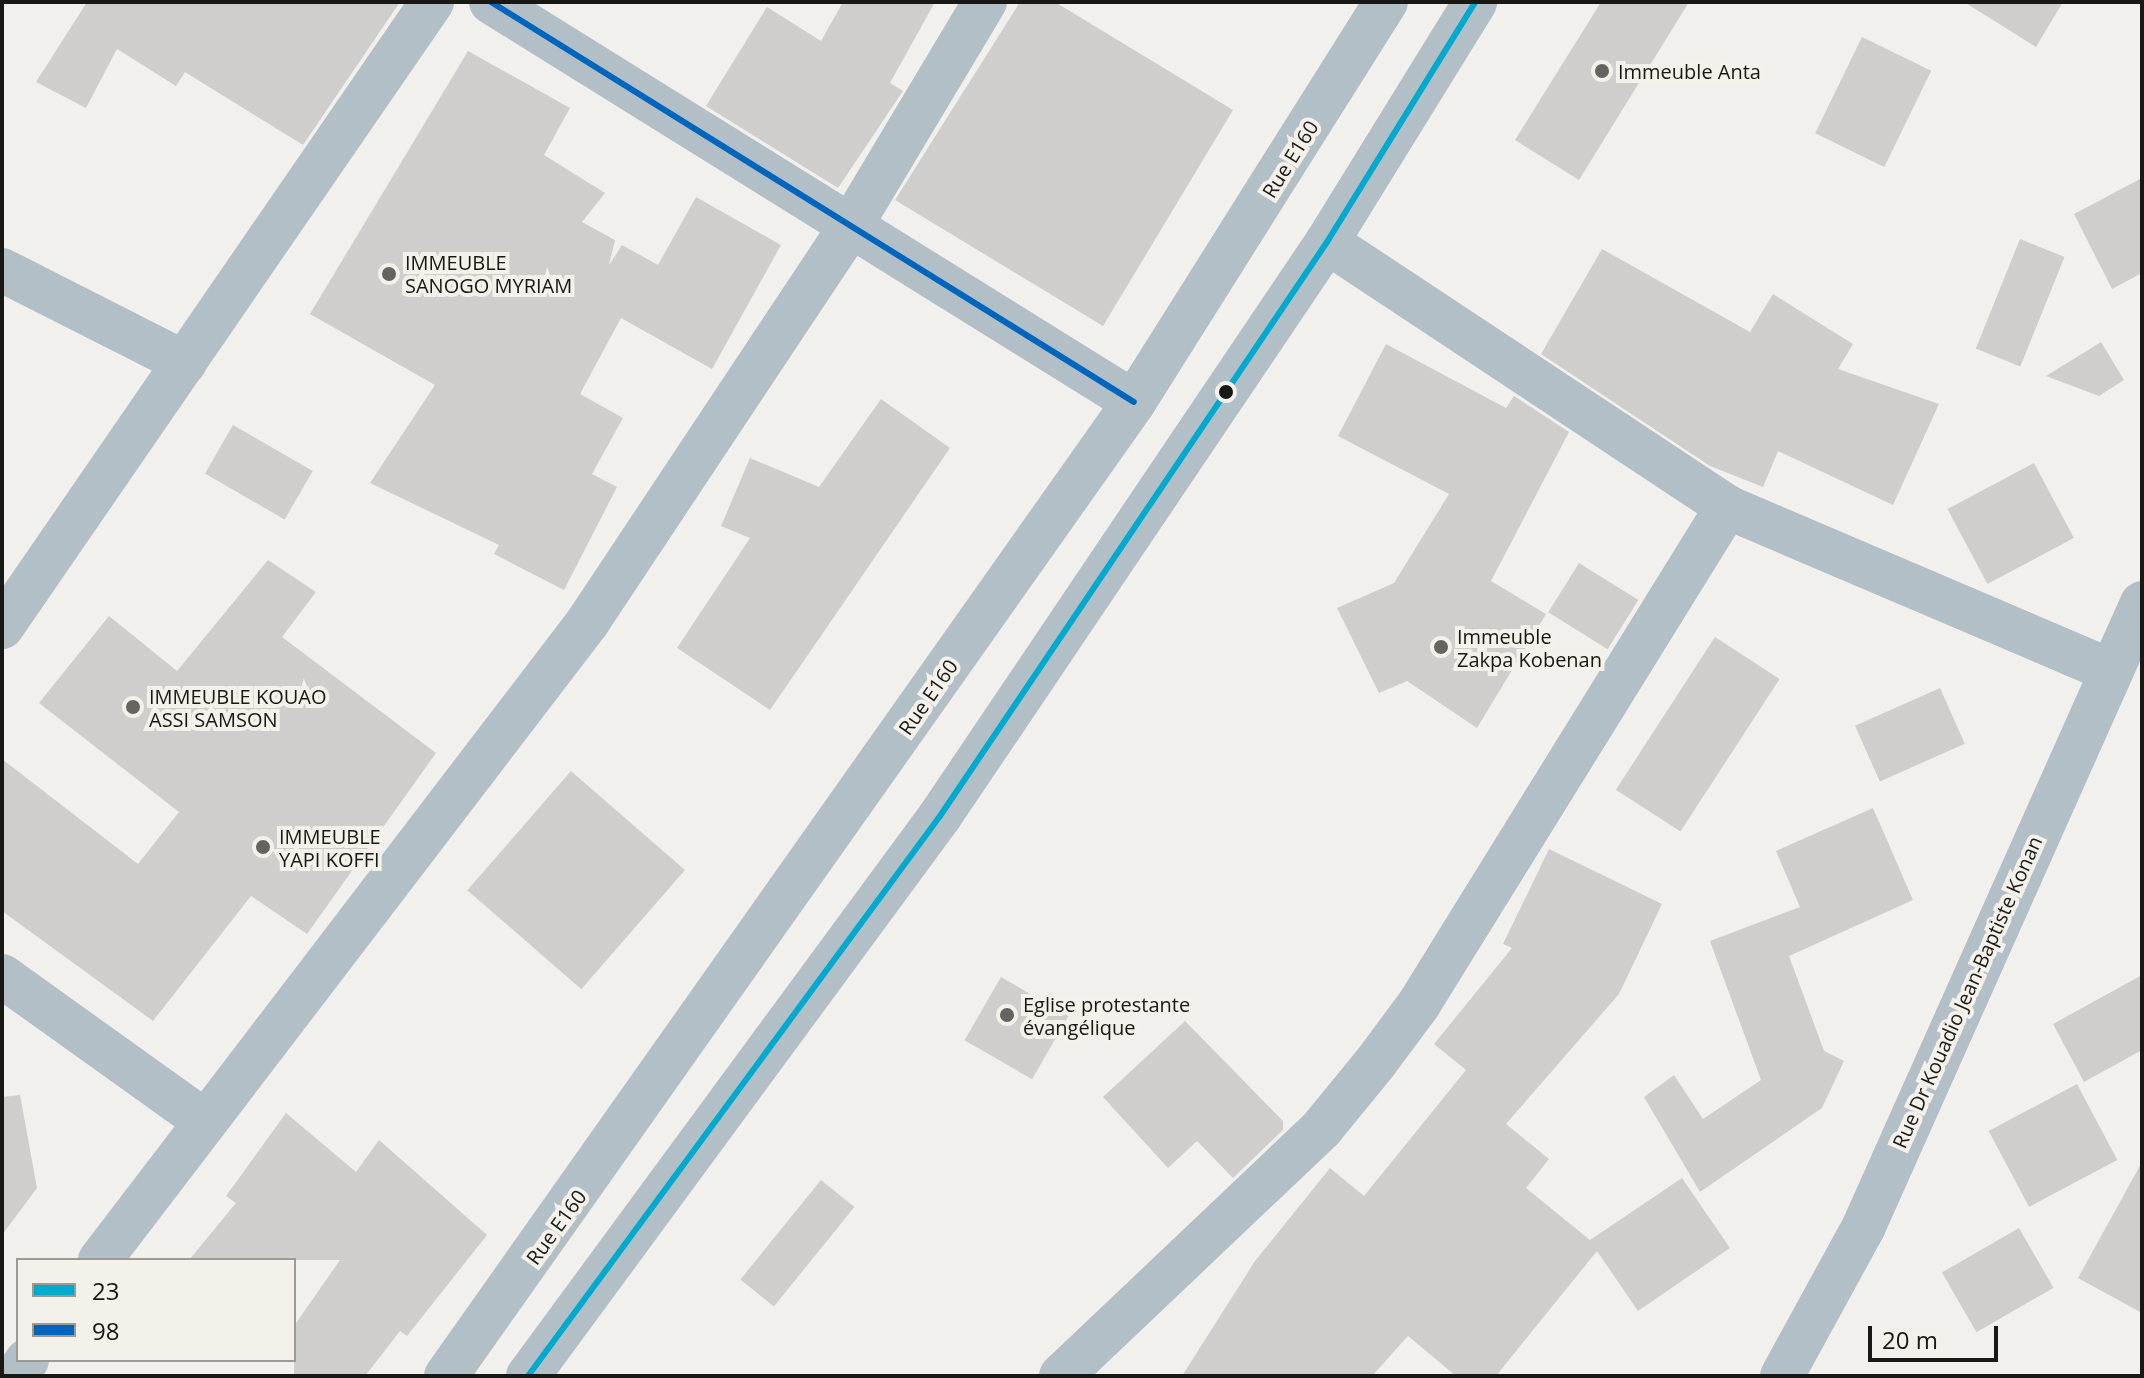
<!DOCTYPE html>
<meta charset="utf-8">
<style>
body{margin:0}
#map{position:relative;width:2144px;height:1378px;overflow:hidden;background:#f1f0ec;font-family:"Open Sans",sans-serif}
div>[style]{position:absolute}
.building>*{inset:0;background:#cfcecc;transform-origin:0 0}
.minor>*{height:44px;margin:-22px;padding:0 22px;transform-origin:22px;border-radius:22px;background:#b2bfc7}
.tertiary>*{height:44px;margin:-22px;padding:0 22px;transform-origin:22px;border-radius:22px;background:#b2bfc7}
.bus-1>*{height:6px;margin:-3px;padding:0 3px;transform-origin:3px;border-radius:3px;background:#00a9ce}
.bus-2>*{height:6px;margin:-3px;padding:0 3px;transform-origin:3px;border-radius:3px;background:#0065bd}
.dots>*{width:22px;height:22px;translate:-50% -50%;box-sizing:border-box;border:4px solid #f3f1ea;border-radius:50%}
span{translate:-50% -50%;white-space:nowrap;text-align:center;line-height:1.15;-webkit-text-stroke:8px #f3f1ea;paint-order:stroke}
.poi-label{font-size:20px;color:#181815}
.left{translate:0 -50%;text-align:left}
.street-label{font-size:20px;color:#181815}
.frame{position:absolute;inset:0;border:4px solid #181815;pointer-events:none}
.legend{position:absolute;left:16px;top:1258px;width:280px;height:104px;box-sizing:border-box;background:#f3f1ea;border:2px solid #9b9a95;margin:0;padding:10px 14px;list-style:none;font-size:24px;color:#181815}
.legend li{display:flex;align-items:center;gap:16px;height:40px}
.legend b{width:40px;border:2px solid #9b9a95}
.scale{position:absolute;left:1868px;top:1326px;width:130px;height:36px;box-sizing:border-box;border:4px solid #181815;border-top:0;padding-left:10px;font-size:24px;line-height:28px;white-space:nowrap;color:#181815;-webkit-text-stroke:6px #f3f1ea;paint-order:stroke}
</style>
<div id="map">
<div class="building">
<div style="clip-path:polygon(87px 2px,400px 2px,303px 145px,185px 72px,176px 86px,117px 49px,86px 108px,36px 82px)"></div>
<div style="clip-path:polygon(843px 2px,935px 2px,890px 83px,903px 91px,838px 188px,706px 106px,767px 7px,821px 41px)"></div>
<div style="clip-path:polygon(1020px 2px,1055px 2px,1233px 110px,1103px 326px,895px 200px)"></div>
<div style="clip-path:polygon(1601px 2px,1689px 2px,1579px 180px,1515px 140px)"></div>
<div style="clip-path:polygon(1964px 2px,2063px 2px,2036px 47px)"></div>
<div style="left:1862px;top:37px;width:77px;height:107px;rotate:26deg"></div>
<div style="clip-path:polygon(468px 51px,570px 108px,544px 155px,605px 193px,582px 222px,615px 240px,609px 265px,622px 245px,658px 265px,696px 197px,781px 245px,712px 369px,621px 318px,580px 394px,623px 418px,592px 474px,617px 487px,564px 590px,494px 554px,499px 545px,370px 483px,435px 385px,310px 314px)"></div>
<div style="clip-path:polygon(2142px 178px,2142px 273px,2112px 289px,2074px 214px)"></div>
<div style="left:2020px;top:239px;width:48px;height:118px;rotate:22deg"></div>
<div style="clip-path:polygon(1602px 249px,1750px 332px,1773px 294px,1853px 344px,1838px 369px,1939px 404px,1893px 505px,1778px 451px,1763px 487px,1710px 466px,1541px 354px)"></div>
<div style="clip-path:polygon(2101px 342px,2124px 380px,2099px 396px,2046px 376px)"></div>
<div style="clip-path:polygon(1386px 344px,1506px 408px,1514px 396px,1569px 432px,1491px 581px,1546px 614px,1477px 728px,1407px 681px,1379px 693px,1337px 608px,1394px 583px,1449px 494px,1338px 436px)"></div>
<div style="clip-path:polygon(881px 399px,950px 448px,770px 710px,677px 648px,750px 538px,721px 526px,750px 458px,819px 487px)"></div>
<div style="left:233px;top:425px;width:92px;height:56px;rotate:30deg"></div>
<div style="left:2034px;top:463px;width:85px;height:98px;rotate:62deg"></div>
<div style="clip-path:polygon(268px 560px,316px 592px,282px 637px,436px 753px,307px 934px,251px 896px,153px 1021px,2px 911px,2px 759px,138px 864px,179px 812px,39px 703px,109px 616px,177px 671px)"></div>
<div style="left:1579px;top:563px;width:70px;height:58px;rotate:32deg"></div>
<div style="left:1715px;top:637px;width:77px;height:182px;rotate:33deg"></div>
<div style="left:1940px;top:688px;width:61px;height:93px;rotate:66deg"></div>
<div style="left:571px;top:771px;width:151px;height:158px;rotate:41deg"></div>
<div style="clip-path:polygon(1873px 808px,1913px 900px,1789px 956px,1824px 1051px,1844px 1061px,1822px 1108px,1700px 1192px,1644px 1097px,1674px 1075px,1703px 1119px,1761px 1080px,1710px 941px,1800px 907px,1776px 851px)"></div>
<div style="clip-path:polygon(1549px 849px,1662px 904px,1619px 994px,1506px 1124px,1549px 1159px,1526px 1188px,1590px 1240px,1682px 1178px,1730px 1248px,1638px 1311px,1597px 1251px,1496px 1376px,1456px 1376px,1408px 1336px,1372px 1376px,1182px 1376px,1255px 1261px,1330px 1168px,1364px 1196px,1466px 1070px,1434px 1044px,1512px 948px,1503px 944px)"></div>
<div style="clip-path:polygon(2142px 975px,2142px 1050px,2084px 1082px,2053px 1024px)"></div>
<div style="left:1001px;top:977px;width:78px;height:73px;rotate:30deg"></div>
<div style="clip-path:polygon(1185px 1021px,1283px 1121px,1283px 1130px,1233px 1178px,1197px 1141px,1168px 1168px,1103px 1097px)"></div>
<div style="left:2077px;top:1084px;width:86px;height:100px;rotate:62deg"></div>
<div style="clip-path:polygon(20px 1095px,37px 1188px,2px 1235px,2px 1097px)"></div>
<div style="clip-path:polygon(286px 1113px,356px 1172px,379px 1140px,487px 1235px,407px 1336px,400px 1331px,365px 1376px,294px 1376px,294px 1326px,340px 1260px,189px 1260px,236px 1203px,226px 1196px)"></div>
<div style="clip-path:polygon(2142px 1162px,2142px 1313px,2078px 1278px)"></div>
<div style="left:821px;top:1180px;width:43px;height:128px;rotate:39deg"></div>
<div style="left:2019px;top:1228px;width:69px;height:89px;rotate:60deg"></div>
</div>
<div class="minor">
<div style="left:491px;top:2px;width:757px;rotate:31.89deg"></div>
<div style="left:1327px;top:242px;width:480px;rotate:33.5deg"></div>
<div style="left:1727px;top:507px;width:416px;rotate:23.1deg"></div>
<div style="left:2px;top:270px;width:205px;rotate:26.9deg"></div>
<div style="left:2px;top:627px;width:759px;rotate:-55.47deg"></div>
<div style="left:2px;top:976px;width:246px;rotate:35.6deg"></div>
<div style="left:100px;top:1260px;width:802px;rotate:-52.6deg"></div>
<div style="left:587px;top:623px;width:479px;rotate:-56.4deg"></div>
<div style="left:852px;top:224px;width:259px;rotate:-59.1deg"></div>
<div style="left:16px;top:1376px;width:19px;rotate:-55deg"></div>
<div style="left:1061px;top:1376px;width:360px;rotate:-43.5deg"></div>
<div style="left:1322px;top:1128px;width:85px;rotate:-50.7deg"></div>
<div style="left:1376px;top:1062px;width:72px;rotate:-53.4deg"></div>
<div style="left:1419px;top:1004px;width:585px;rotate:-58.21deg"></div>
<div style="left:1782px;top:1376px;width:171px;rotate:-61.3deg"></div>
<div style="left:1864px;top:1226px;width:682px;rotate:-65.95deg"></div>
</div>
<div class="tertiary">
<div style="left:446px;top:1376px;width:1192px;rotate:-54.76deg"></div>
<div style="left:1134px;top:402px;width:473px;rotate:-57.8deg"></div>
<div style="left:528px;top:1376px;width:695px;rotate:-53.66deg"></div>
<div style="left:940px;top:816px;width:692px;rotate:-56.01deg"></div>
<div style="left:1327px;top:242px;width:282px;rotate:-58.3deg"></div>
</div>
<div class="bus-1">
<div style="left:528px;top:1376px;width:695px;rotate:-53.66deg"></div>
<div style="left:940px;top:816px;width:692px;rotate:-56.01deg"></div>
<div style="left:1327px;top:242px;width:282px;rotate:-58.3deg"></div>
</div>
<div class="bus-2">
<div style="left:491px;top:2px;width:757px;rotate:31.89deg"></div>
</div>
<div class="dots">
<div style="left:1602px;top:71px;background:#646460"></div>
<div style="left:389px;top:274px;background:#646460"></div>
<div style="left:1226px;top:392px;background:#181815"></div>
<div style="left:1441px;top:647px;background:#646460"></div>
<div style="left:133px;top:707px;background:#646460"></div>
<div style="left:263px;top:847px;background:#646460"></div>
<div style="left:1007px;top:1015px;background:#646460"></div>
</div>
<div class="poi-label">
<span class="left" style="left:1618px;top:71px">Immeuble Anta</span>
<span class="left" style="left:405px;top:274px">IMMEUBLE<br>SANOGO MYRIAM</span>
<span class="left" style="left:1457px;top:648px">Immeuble<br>Zakpa Kobenan</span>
<span class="left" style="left:149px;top:708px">IMMEUBLE KOUAO<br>ASSI SAMSON</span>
<span class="left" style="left:279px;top:848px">IMMEUBLE<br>YAPI KOFFI</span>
<span class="left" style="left:1023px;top:1016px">Eglise protestante<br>évangélique</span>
</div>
<div class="street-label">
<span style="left:1290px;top:159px;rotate:-58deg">Rue E160</span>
<span style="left:928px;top:697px;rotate:-55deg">Rue E160</span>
<span style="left:1967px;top:992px;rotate:-66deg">Rue Dr Kouadio Jean-Baptiste Konan</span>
<span style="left:556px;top:1227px;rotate:-54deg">Rue E160</span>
</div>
<div class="frame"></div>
<ul class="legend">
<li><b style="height:10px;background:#00a9ce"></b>23</li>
<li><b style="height:10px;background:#0065bd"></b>98</li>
</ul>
<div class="scale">20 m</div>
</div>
